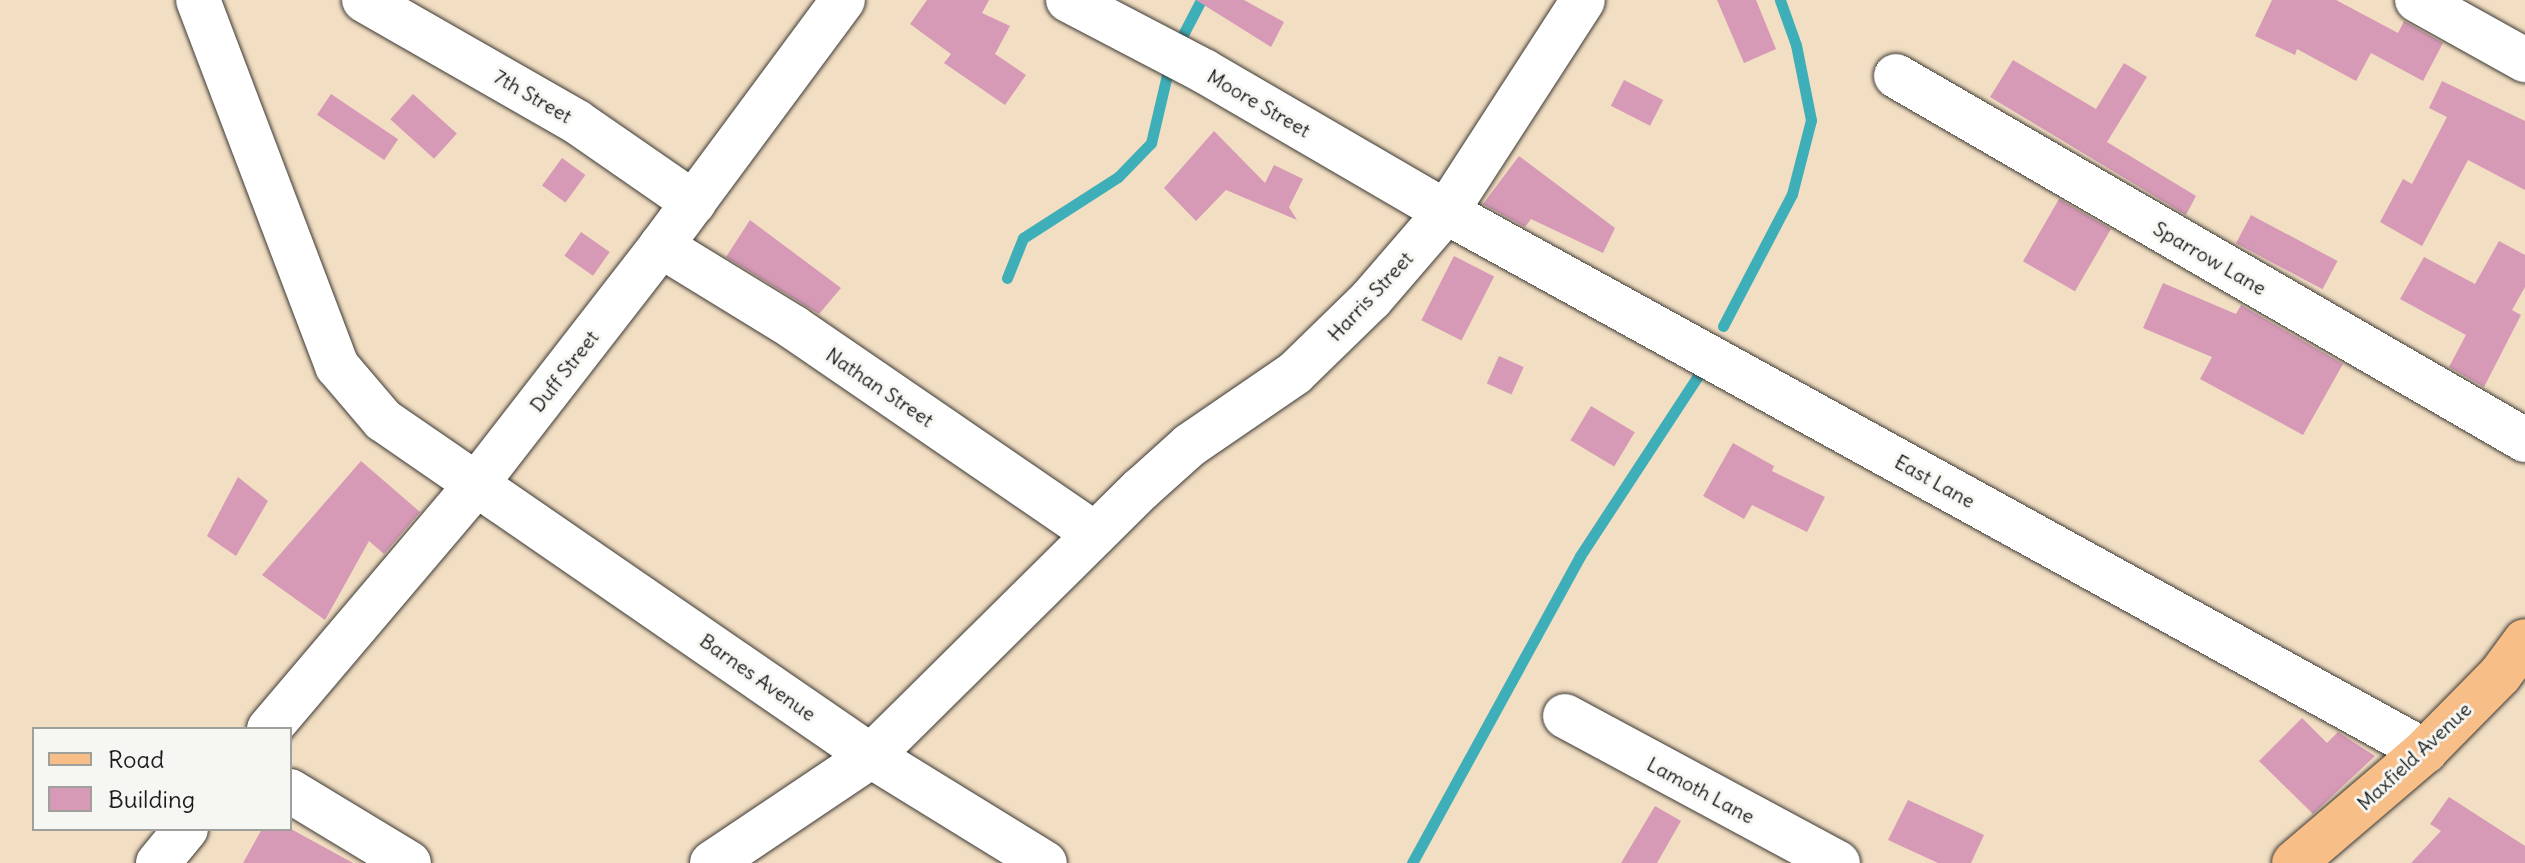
<!DOCTYPE html>
<style>
body{margin:0}
#map{position:relative;width:2525px;height:863px;overflow:hidden;background:#f2dec2;font-family:Delius,sans-serif}
div>[style]{position:absolute}
.stream>*{height:11px;margin:-5.5px;padding:0 5.5px;transform-origin:5.5px;border-radius:5.5px;background:#3eafb8}
.building>*{inset:0;background:#d69ab7;transform-origin:0 0}
.roads{filter:drop-shadow(0 0 2px #3c3935) drop-shadow(0 0 2px #3c3935)}
.minor>*{height:44px;margin:-22px;padding:0 22px;transform-origin:22px;border-radius:22px;background:#fff}
.major>*{height:44px;margin:-22px;padding:0 22px;transform-origin:22px;border-radius:22px;background:#f7be87}
span{translate:-50% -50%;white-space:nowrap;text-align:center;line-height:1.15;-webkit-text-stroke:6px #f6f6f2;paint-order:stroke}
.street-label{font-size:20px;color:#1c1c1c}
.legend{position:absolute;left:32px;top:727px;width:260px;height:104px;box-sizing:border-box;background:#f6f6f2;border:2px solid #9f9f9c;margin:0;padding:10px 14px;list-style:none;font-size:24px;color:#1c1c1c}
.legend li{display:flex;align-items:center;gap:16px;height:40px}
.legend b{width:40px;border:2px solid #9f9f9c}
</style>
<div id="map">
<div class="stream">
<div style="left:1177px;top:46px;width:52px;rotate:-62.4deg"></div>
<div style="left:1007px;top:278px;width:43px;rotate:-68.2deg"></div>
<div style="left:1023px;top:238px;width:113px;rotate:-32.7deg"></div>
<div style="left:1118px;top:177px;width:47px;rotate:-45.9deg"></div>
<div style="left:1151px;top:143px;width:83px;rotate:-76.8deg"></div>
<div style="left:1723px;top:326px;width:149px;rotate:-62.4deg"></div>
<div style="left:1792px;top:194px;width:76px;rotate:-75.6deg"></div>
<div style="left:1811px;top:120px;width:76px;rotate:-101.3deg"></div>
<div style="left:1796px;top:45px;width:48px;rotate:-109.6deg"></div>
<div style="left:1412px;top:863px;width:350px;rotate:-61.3deg"></div>
<div style="left:1580px;top:556px;width:217px;rotate:-56.8deg"></div>
</div>
<div class="building">
<div style="clip-path:polygon(927px 0,989px 0,982px 13px,1010px 26px,995px 54px,1026px 75px,1005px 105px,944px 63px,951px 54px,910px 24px)"></div>
<div style="clip-path:polygon(1196px 0,1244px 0,1284px 22px,1271px 47px)"></div>
<div style="clip-path:polygon(1717px 0,1756px 0,1776px 49px,1744px 63px)"></div>
<div style="clip-path:polygon(2272px 0,2336px 0,2398px 33px,2404px 21px,2443px 43px,2423px 81px,2371px 53px,2356px 81px,2297px 49px,2295px 55px,2255px 36px)"></div>
<div style="clip-path:polygon(2013px 60px,2096px 109px,2124px 63px,2147px 77px,2107px 142px,2196px 196px,2186px 215px,1990px 97px)"></div>
<div style="left:1624px;top:80px;width:44px;height:29px;rotate:27deg"></div>
<div style="clip-path:polygon(2442px 81px,2525px 121px,2525px 190px,2468px 160px,2422px 246px,2380px 222px,2403px 179px,2412px 184px,2447px 117px,2429px 108px)"></div>
<div style="left:331px;top:94px;width:81px;height:25px;rotate:34deg"></div>
<div style="left:413px;top:94px;width:59px;height:34px;rotate:42deg"></div>
<div style="clip-path:polygon(1214px 131px,1265px 183px,1274px 165px,1303px 179px,1289px 207px,1297px 220px,1226px 190px,1196px 221px,1164px 188px)"></div>
<div style="clip-path:polygon(1519px 156px,1615px 228px,1603px 253px,1531px 219px,1525px 227px,1483px 204px)"></div>
<div style="left:562px;top:158px;width:29px;height:34px;rotate:36deg"></div>
<div style="left:2059px;top:199px;width:60px;height:72px;rotate:30deg"></div>
<div style="left:2251px;top:215px;width:98px;height:32px;rotate:28deg"></div>
<div style="clip-path:polygon(750px 220px,841px 288px,819px 314px,726px 257px)"></div>
<div style="left:581px;top:232px;width:35px;height:29px;rotate:35deg"></div>
<div style="clip-path:polygon(2499px 241px,2525px 255px,2525px 287px,2512px 310px,2521px 315px,2484px 387px,2449px 367px,2466px 335px,2400px 299px,2424px 257px,2475px 284px)"></div>
<div style="left:1454px;top:256px;width:45px;height:72px;rotate:27deg"></div>
<div style="clip-path:polygon(2163px 283px,2236px 314px,2241px 305px,2343px 364px,2303px 435px,2200px 379px,2212px 357px,2143px 328px)"></div>
<div style="left:1499px;top:356px;width:27px;height:30px;rotate:24deg"></div>
<div style="left:1591px;top:406px;width:51px;height:40px;rotate:31deg"></div>
<div style="clip-path:polygon(1733px 443px,1774px 466px,1772px 471px,1825px 497px,1807px 532px,1752px 505px,1744px 519px,1703px 496px)"></div>
<div style="clip-path:polygon(361px 461px,420px 512px,384px 554px,369px 541px,325px 620px,262px 575px)"></div>
<div style="clip-path:polygon(238px 477px,268px 501px,236px 556px,207px 536px)"></div>
<div style="clip-path:polygon(2302px 718px,2327px 743px,2338px 732px,2375px 756px,2313px 814px,2259px 761px)"></div>
<div style="clip-path:polygon(2449px 797px,2525px 846px,2525px 863px,2411px 863px,2441px 831px,2430px 824px)"></div>
<div style="clip-path:polygon(1908px 800px,1984px 835px,1971px 863px,1938px 863px,1888px 840px)"></div>
<div style="clip-path:polygon(1655px 806px,1681px 821px,1657px 863px,1621px 863px)"></div>
<div style="clip-path:polygon(262px 829px,291px 829px,353px 863px,243px 863px)"></div>
</div>
<div class="roads">
<div class="minor">
<div style="left:198px;top:0;width:392px;rotate:69.2deg"></div>
<div style="left:337px;top:366px;width:71px;rotate:49.6deg"></div>
<div style="left:383px;top:420px;width:592px;rotate:34.55deg"></div>
<div style="left:871px;top:756px;width:204px;rotate:31.6deg"></div>
<div style="left:364px;top:0;width:245px;rotate:29.8deg"></div>
<div style="left:577px;top:122px;width:142px;rotate:34.7deg"></div>
<div style="left:1068px;top:0;width:153px;rotate:27.6deg"></div>
<div style="left:1204px;top:71px;width:280px;rotate:30.2deg"></div>
<div style="left:1446px;top:212px;width:1118px;rotate:28.84deg"></div>
<div style="left:2417px;top:0;width:124px;rotate:29.1deg"></div>
<div style="left:1896px;top:76px;width:727px;rotate:30.06deg"></div>
<div style="left:661px;top:246px;width:155px;rotate:31.5deg"></div>
<div style="left:793px;top:327px;width:366px;rotate:34.4deg"></div>
<div style="left:1565px;top:716px;width:310px;rotate:28.3deg"></div>
<div style="left:269px;top:729px;width:317px;rotate:-49.7deg"></div>
<div style="left:474px;top:487px;width:305px;rotate:-52.2deg"></div>
<div style="left:661px;top:246px;width:306px;rotate:-53.5deg"></div>
<div style="left:290px;top:791px;width:139px;rotate:31.2deg"></div>
<div style="left:158px;top:863px;width:44px;rotate:-50.5deg"></div>
<div style="left:712px;top:863px;width:192px;rotate:-33.9deg"></div>
<div style="left:871px;top:756px;width:380px;rotate:-44.7deg"></div>
<div style="left:1141px;top:489px;width:66px;rotate:-41.9deg"></div>
<div style="left:1190px;top:445px;width:127px;rotate:-34.4deg"></div>
<div style="left:1295px;top:373px;width:106px;rotate:-44.2deg"></div>
<div style="left:1371px;top:299px;width:115px;rotate:-49.2deg"></div>
<div style="left:1446px;top:212px;width:252px;rotate:-57.1deg"></div>
</div>
<div class="major">
<div style="left:2294px;top:863px;width:172px;rotate:-40.5deg"></div>
<div style="left:2425px;top:751px;width:107px;rotate:-45.4deg"></div>
<div style="left:2500px;top:675px;width:42px;rotate:-53.7deg"></div>
</div>
</div>
<div class="street-label">
<span style="left:533px;top:96px;rotate:30deg">7th Street</span>
<span style="left:1259px;top:103px;rotate:30deg">Moore Street</span>
<span style="left:2210px;top:258px;rotate:30deg">Sparrow Lane</span>
<span style="left:1370px;top:296px;rotate:-47deg">Harris Street</span>
<span style="left:564px;top:371px;rotate:-52deg">Duff Street</span>
<span style="left:880px;top:387px;rotate:34deg">Nathan Street</span>
<span style="left:1935px;top:481px;rotate:29deg">East Lane</span>
<span style="left:758px;top:677px;rotate:35deg">Barnes Avenue</span>
<span style="left:2414px;top:756px;rotate:-43deg">Maxfield Avenue</span>
<span style="left:1701px;top:790px;rotate:28deg">Lamoth Lane</span>
</div>
<ul class="legend">
<li><b style="height:10px;background:#f7be87"></b>Road</li>
<li><b style="height:22px;background:#d69ab7"></b>Building</li>
</ul>
</div>
